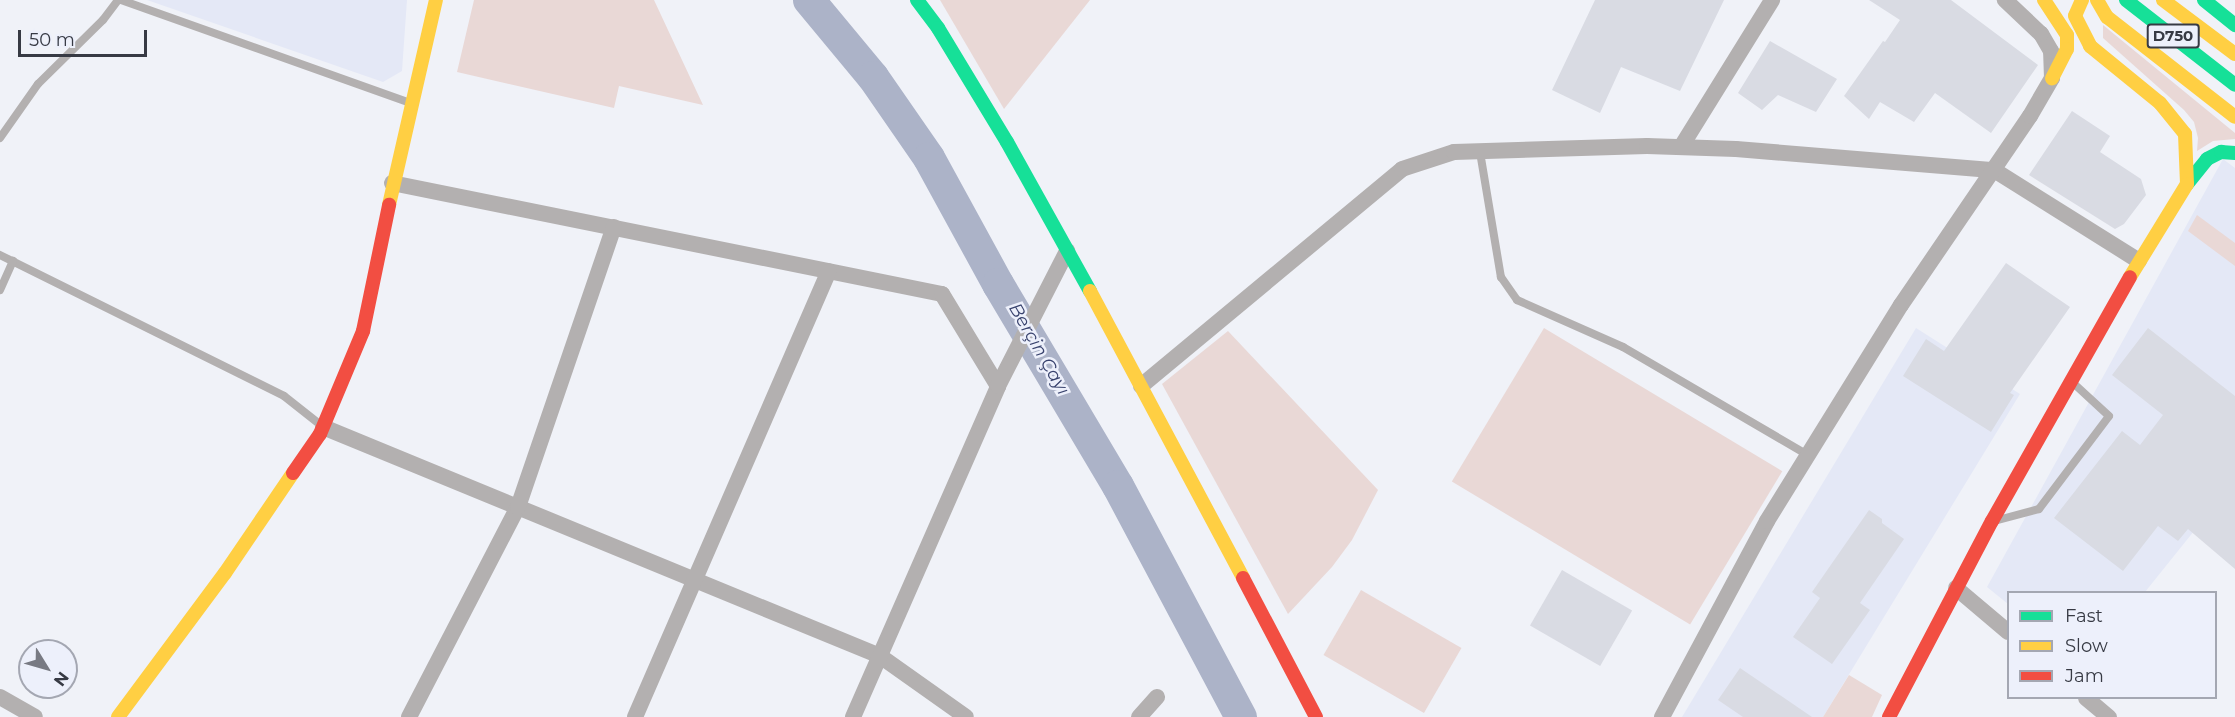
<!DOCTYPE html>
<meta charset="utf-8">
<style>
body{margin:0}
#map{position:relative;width:2235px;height:717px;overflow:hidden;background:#f0f2f8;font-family:Montserrat,sans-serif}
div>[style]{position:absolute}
.built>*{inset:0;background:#e4e8f6}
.green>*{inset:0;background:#e9d8d6;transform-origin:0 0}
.river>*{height:32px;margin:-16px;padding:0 16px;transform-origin:16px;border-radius:16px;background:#acb3c8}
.building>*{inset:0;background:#d9dbe3;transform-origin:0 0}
.lane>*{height:8px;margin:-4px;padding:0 4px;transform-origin:4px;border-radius:4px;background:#b3b0b0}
.street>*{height:16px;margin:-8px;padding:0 8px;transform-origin:8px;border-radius:8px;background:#b3b0b0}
.fast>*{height:14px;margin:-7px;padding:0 7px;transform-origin:7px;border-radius:7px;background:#16e098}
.slow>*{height:14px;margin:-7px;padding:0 7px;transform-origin:7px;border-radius:7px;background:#ffcf43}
.jam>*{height:14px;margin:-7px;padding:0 7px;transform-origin:7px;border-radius:7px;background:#f24e42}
span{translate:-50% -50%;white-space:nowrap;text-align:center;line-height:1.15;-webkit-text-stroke:5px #edf0fb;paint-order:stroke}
.shield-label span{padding:2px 4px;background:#edf0fb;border:2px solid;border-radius:4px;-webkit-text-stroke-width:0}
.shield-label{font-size:15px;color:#373a44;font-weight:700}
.water-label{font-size:18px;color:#38426d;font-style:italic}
.legend{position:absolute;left:2007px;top:591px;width:210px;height:108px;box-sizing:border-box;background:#edf0fb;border:2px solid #a4a7b2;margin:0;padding:8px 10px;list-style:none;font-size:18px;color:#373a44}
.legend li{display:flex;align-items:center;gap:12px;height:30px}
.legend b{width:30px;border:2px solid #a4a7b2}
.north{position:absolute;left:18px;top:639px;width:60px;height:60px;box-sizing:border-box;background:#edf0fb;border:2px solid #a4a7b2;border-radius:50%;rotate:127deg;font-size:16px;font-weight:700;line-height:24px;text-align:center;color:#373a44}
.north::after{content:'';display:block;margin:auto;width:21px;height:27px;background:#787a83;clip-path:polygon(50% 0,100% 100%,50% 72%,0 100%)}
.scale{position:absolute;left:18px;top:30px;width:129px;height:27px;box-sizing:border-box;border:3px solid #373a44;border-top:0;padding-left:8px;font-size:18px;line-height:21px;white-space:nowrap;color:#373a44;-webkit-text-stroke:4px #edf0fb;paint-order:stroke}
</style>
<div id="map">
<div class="built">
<div style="clip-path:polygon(147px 0,407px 0,402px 71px,383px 82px)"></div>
<div style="clip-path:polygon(2223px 159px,2235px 168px,2235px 480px,2145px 592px,2008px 592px,2008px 604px,1987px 587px)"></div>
<div style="clip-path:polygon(1916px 328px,2020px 394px,1823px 717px,1682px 717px)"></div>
</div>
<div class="green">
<div style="clip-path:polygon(474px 0,654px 0,703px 105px,619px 86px,614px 108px,457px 72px)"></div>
<div style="clip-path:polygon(940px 0,1090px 0,1004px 109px)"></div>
<div style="clip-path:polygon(2103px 25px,2235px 133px,2235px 139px,2213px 141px,2197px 151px,2198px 138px,2194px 122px,2184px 110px,2103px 38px)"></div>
<div style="clip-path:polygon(2197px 215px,2235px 243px,2235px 266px,2188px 231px)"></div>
<div style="left:1544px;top:328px;width:278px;height:179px;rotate:31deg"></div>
<div style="clip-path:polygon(1228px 331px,1378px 490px,1352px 540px,1332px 567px,1288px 614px,1162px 384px)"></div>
<div style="left:1361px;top:590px;width:116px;height:75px;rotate:30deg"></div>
<div style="clip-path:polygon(1849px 675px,1882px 695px,1872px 717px,1823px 717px)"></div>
</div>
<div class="river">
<div style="left:809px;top:0;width:100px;rotate:50.3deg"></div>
<div style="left:873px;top:77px;width:98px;rotate:55.3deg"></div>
<div style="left:929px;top:158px;width:144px;rotate:61.3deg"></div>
<div style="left:998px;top:284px;width:235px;rotate:59.3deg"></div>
<div style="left:1118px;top:486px;width:262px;rotate:62deg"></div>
</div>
<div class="building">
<div style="clip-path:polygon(1595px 0,1724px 0,1680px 91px,1621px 67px,1600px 113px,1552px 90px)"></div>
<div style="clip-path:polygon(1869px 0,1951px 0,2038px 65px,1991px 133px,1935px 93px,1914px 122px,1880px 102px,1869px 119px,1844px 96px,1883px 41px,1885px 42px,1900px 20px)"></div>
<div style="clip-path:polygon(1770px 41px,1837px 79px,1816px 112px,1778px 95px,1762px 110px,1738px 93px)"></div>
<div style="clip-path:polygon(2072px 111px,2110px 136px,2100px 152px,2141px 179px,2146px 195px,2124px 224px,2115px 229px,2029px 175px)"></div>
<div style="clip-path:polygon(2006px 263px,2070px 307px,2010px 393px,2014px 395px,1991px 432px,1903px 376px,1926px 339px,1944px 351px)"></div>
<div style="clip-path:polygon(2148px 328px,2235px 396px,2235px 569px,2188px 529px,2178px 541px,2158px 526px,2123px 571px,2054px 518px,2122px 431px,2140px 445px,2163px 415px,2112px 375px)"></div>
<div style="clip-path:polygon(1869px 510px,1882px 519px,1882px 523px,1904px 539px,1860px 603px,1870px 610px,1832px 664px,1793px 637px,1820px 598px,1812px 592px)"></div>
<div style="left:1562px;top:570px;width:81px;height:64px;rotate:30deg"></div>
<div style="clip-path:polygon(1740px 668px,1812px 717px,1743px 717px,1718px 700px)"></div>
</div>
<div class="lane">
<div style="left:121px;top:0;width:308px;rotate:19.6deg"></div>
<div style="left:0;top:138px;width:66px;rotate:-54.9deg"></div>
<div style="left:38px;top:84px;width:91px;rotate:-44.6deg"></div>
<div style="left:103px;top:20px;width:25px;rotate:-53deg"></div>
<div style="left:1480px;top:152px;width:127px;rotate:80.5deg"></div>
<div style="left:1501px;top:277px;width:28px;rotate:55deg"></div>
<div style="left:1517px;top:300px;width:116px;rotate:23.9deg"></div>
<div style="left:1623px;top:347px;width:214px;rotate:30.3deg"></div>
<div style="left:0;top:255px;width:317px;rotate:26.4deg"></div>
<div style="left:284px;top:396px;width:48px;rotate:38.3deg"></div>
<div style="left:0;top:290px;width:32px;rotate:-66deg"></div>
<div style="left:1998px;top:520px;width:42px;rotate:-15deg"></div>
<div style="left:2039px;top:509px;width:116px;rotate:-53deg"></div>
<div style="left:2109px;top:416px;width:50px;rotate:-137.4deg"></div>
</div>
<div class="street">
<div style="left:1681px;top:147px;width:173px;rotate:-58.2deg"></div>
<div style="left:392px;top:183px;width:561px;rotate:11.41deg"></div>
<div style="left:942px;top:294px;width:108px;rotate:58.7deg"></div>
<div style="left:1141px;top:386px;width:339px;rotate:-39.7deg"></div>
<div style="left:1402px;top:169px;width:55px;rotate:-18.1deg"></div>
<div style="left:1454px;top:152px;width:193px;rotate:-1.8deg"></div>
<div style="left:1647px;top:146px;width:89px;rotate:1.9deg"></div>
<div style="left:1736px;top:149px;width:259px;rotate:4.7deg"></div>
<div style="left:1994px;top:170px;width:171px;rotate:32.1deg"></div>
<div style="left:323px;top:427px;width:602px;rotate:22.35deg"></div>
<div style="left:880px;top:656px;width:105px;rotate:35.3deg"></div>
<div style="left:1956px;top:588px;width:68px;rotate:40.2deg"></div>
<div style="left:0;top:697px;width:40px;rotate:29.7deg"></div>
<div style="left:2086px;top:698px;width:30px;rotate:40deg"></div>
<div style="left:409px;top:717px;width:237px;rotate:-62.6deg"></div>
<div style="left:518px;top:507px;width:296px;rotate:-71.1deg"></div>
<div style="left:635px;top:717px;width:486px;rotate:-66.5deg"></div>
<div style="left:853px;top:717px;width:361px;rotate:-66.3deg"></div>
<div style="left:998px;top:386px;width:152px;rotate:-62.9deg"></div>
<div style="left:1139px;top:717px;width:27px;rotate:-48deg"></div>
<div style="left:1662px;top:717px;width:222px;rotate:-61.8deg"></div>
<div style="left:1767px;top:521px;width:254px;rotate:-58.2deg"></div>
<div style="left:1901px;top:305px;width:229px;rotate:-55.7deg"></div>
<div style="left:2030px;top:116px;width:44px;rotate:-59.9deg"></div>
<div style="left:2052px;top:78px;width:27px;rotate:-92deg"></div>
<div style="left:2051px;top:51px;width:20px;rotate:-120deg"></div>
<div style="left:2041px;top:34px;width:50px;rotate:-136.6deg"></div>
</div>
<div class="fast">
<div style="left:917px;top:0;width:35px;rotate:53deg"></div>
<div style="left:938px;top:28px;width:133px;rotate:58.8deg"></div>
<div style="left:1007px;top:142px;width:171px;rotate:60.9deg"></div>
<div style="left:2126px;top:0;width:138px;rotate:37.9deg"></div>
<div style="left:2204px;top:0;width:40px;rotate:39deg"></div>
<div style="left:2187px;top:184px;width:32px;rotate:-51deg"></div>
<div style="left:2207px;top:159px;width:16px;rotate:-27deg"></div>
<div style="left:2221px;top:152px;width:14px;rotate:4deg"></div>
</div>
<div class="slow">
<div style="left:2044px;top:0;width:42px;rotate:56.7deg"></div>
<div style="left:2067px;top:35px;width:14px;rotate:90deg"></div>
<div style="left:2067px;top:49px;width:33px;rotate:117deg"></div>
<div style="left:2082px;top:0;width:17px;rotate:114deg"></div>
<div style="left:2075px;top:16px;width:34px;rotate:63deg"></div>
<div style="left:2090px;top:46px;width:90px;rotate:39.2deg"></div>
<div style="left:2160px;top:103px;width:40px;rotate:51deg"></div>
<div style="left:2185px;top:134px;width:50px;rotate:87.7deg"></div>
<div style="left:2187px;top:184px;width:109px;rotate:121.5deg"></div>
<div style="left:2097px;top:0;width:20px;rotate:60deg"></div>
<div style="left:2107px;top:17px;width:162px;rotate:38deg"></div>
<div style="left:2163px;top:0;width:90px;rotate:36.9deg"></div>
<div style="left:389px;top:205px;width:210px;rotate:-77.1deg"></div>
<div style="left:1090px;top:291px;width:325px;rotate:61.9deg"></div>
<div style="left:118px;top:717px;width:179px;rotate:-53.4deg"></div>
<div style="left:225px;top:573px;width:121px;rotate:-55.8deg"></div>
</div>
<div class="jam">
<div style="left:293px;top:473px;width:47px;rotate:-55.3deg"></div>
<div style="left:320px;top:434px;width:112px;rotate:-67.3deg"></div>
<div style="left:363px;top:331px;width:129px;rotate:-78.3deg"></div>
<div style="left:1243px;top:578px;width:157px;rotate:62.3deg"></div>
<div style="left:1889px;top:717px;width:221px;rotate:-62.3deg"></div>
<div style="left:1992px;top:521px;width:280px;rotate:-60.5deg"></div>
</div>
<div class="shield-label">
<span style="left:2173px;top:36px">D750</span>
</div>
<div class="water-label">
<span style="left:1039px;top:349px;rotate:60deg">Berçin Çayı</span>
</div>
<ul class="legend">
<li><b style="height:8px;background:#16e098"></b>Fast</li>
<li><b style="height:8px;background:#ffcf43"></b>Slow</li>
<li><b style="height:8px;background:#f24e42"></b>Jam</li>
</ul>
<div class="north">N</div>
<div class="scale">50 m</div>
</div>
